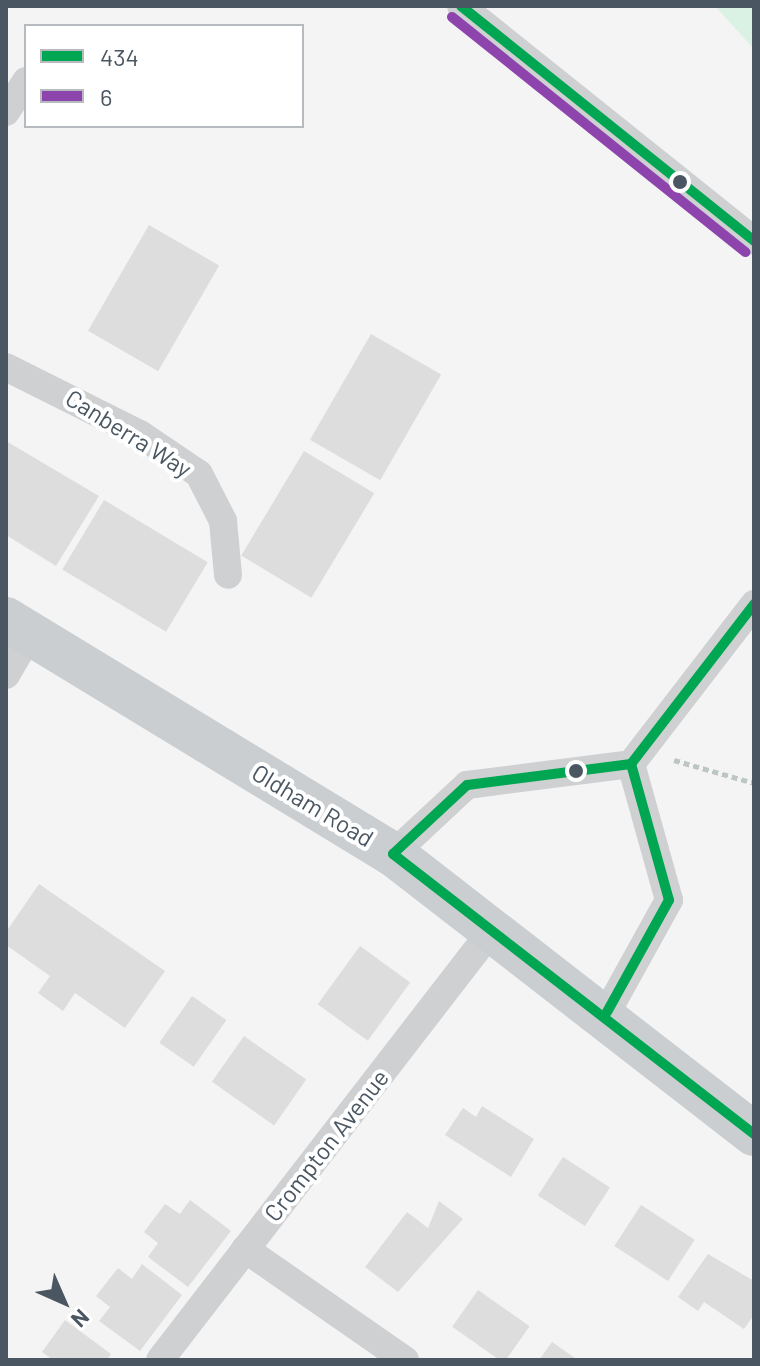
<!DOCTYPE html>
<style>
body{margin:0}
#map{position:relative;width:760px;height:1366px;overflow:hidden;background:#f4f4f4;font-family:Barlow,sans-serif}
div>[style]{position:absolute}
.green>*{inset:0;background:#d9f2e3}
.building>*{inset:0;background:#ddddde;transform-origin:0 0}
.path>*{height:5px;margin-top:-2.5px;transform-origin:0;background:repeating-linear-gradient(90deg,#bcc7c4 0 6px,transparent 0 10px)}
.minor>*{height:28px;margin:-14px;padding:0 14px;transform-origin:14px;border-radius:14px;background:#ced0d2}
.primary>*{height:44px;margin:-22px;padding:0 22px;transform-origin:22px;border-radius:22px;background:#caced1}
.bus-1>*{height:10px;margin:-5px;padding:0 5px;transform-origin:5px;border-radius:5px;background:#00a651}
.bus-2>*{height:10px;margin:-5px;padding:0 5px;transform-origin:5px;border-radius:5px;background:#8e44ad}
.dots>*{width:22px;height:22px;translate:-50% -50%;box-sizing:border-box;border:4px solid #fff;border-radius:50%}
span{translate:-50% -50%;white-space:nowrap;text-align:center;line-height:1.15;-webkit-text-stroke:8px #fff;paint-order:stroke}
.street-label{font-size:24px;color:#4a5661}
.frame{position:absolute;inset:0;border:8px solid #4a5661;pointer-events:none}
.legend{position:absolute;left:24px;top:24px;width:280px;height:104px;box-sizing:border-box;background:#fff;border:2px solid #b7bbc0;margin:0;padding:10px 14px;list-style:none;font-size:24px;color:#4a5661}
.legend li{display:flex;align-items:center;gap:16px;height:40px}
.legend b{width:40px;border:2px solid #b7bbc0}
.north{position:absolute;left:24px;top:1262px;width:80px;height:80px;-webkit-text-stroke:6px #fff;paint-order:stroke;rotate:135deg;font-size:22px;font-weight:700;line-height:32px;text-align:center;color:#4a5661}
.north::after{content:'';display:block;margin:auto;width:28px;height:36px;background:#4a5661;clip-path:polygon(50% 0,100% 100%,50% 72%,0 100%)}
</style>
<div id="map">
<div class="green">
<div style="clip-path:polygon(715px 6px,754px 6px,754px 49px)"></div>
</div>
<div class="building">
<div style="left:149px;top:225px;width:81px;height:122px;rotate:30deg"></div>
<div style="left:371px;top:334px;width:81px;height:122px;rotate:30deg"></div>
<div style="clip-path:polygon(6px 441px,99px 496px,56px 566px,6px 535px)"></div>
<div style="left:304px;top:451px;width:82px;height:122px;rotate:31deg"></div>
<div style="left:104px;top:500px;width:121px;height:81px;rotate:31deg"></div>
<div style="clip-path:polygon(39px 884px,165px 971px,125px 1028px,75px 993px,63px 1011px,38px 993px,50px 976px,6px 945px,6px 932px)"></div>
<div style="left:360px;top:946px;width:62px;height:72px;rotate:36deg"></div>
<div style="left:192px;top:996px;width:42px;height:57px;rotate:35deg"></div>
<div style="left:244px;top:1036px;width:76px;height:56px;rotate:35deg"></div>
<div style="clip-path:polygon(482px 1106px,534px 1139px,511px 1177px,445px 1135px,463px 1108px,476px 1117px)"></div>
<div style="left:563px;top:1157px;width:56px;height:46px;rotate:33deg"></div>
<div style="clip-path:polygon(190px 1200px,231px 1231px,188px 1287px,148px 1257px,158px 1243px,144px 1232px,165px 1204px,180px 1214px)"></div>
<div style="clip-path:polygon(439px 1201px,463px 1219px,398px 1292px,365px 1267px,407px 1212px,428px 1228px)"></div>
<div style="left:641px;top:1205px;width:64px;height:49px;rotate:33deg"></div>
<div style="clip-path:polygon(708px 1254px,754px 1281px,754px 1315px,744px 1329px,704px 1302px,698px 1311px,678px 1297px)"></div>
<div style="clip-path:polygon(142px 1264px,182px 1295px,140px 1351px,99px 1321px,110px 1307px,96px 1296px,118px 1268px,132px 1279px)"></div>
<div style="left:478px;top:1290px;width:63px;height:45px;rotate:35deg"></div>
<div style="clip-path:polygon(65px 1320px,111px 1354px,107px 1360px,53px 1360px,42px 1352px)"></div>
<div style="clip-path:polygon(552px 1342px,578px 1360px,539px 1360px)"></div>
</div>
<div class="path">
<div style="left:674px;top:760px;width:83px;rotate:16deg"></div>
</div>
<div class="minor">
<div style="left:461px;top:6px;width:376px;rotate:38.7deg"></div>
<div style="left:6px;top:112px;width:37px;rotate:-57deg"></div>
<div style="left:6px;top:367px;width:150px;rotate:26.6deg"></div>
<div style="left:140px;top:434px;width:71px;rotate:34.1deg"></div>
<div style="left:199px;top:474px;width:53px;rotate:62.9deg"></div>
<div style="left:223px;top:521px;width:54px;rotate:84.7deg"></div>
<div style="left:6px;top:675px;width:48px;rotate:-59.7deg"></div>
<div style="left:631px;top:764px;width:202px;rotate:-52.4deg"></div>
<div style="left:393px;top:854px;width:101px;rotate:-43deg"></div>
<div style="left:467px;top:785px;width:165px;rotate:-7.3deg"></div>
<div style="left:607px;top:1012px;width:128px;rotate:-61deg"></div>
<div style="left:669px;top:900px;width:141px;rotate:-105.6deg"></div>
<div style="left:245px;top:1249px;width:195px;rotate:34.8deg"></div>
<div style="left:160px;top:1360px;width:543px;rotate:-52.33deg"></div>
</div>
<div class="primary">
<div style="left:6px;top:619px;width:453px;rotate:31.3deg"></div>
<div style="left:393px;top:854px;width:457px;rotate:37.8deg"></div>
</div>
<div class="bus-1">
<div style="left:461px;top:6px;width:376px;rotate:38.7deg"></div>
<div style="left:631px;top:764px;width:165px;rotate:172.7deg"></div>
<div style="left:467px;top:785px;width:101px;rotate:137deg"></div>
<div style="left:393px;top:854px;width:457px;rotate:37.8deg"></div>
<div style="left:631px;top:764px;width:202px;rotate:-52.4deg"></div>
<div style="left:607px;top:1012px;width:128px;rotate:-61deg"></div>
<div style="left:669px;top:900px;width:141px;rotate:-105.6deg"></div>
</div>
<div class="bus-2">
<div style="left:452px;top:17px;width:376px;rotate:38.7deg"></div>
</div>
<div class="dots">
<div style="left:680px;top:182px;background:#4a5661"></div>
<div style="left:576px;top:771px;background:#4a5661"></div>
</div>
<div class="street-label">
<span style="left:129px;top:433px;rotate:32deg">Canberra Way</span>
<span style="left:313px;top:805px;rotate:31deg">Oldham Road</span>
<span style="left:326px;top:1145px;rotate:-52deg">Crompton Avenue</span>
</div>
<div class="frame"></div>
<ul class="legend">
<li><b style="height:10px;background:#00a651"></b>434</li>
<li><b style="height:10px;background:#8e44ad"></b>6</li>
</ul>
<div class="north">N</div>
</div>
